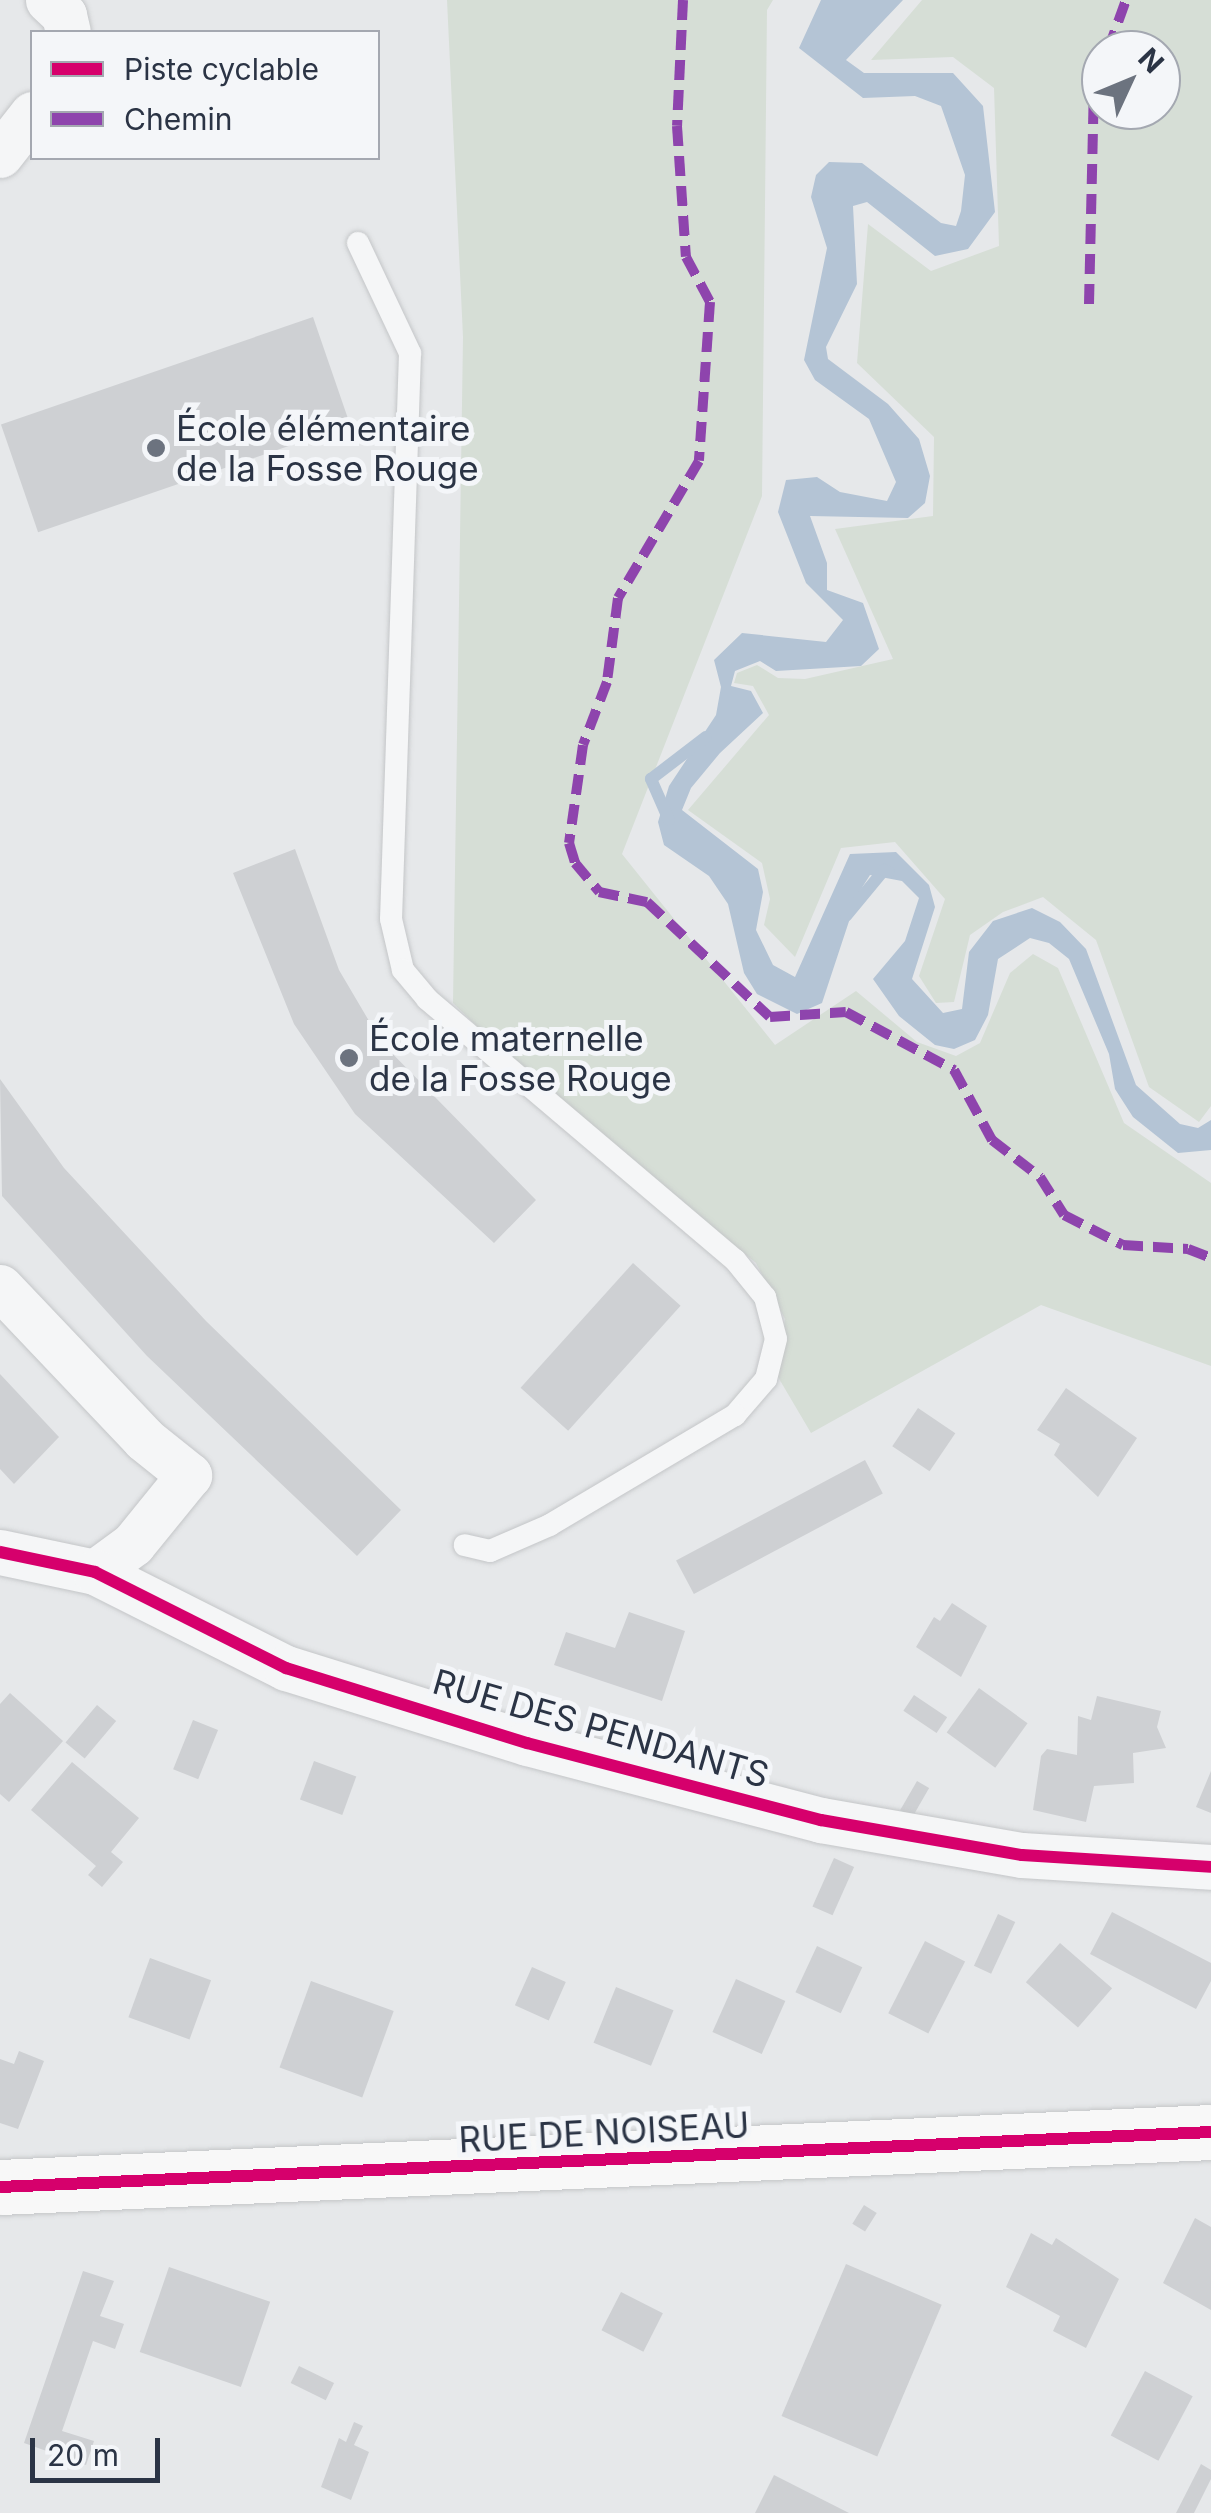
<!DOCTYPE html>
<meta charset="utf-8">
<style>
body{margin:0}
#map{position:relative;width:1211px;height:2513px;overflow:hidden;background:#e6e8ea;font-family:Inter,sans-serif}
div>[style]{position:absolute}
.green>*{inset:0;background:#d6ded6}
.water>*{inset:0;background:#b4c4d5}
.stream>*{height:12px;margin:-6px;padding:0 6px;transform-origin:6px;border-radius:6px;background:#b4c4d5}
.building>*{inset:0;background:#ced0d3;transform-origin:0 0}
.roads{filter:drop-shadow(0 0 2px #c4c6c8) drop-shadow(0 0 2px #c4c6c8)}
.lane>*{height:22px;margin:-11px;padding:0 11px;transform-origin:11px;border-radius:11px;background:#f5f6f7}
.street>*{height:45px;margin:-22.5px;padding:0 22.5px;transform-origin:22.5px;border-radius:22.5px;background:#f5f6f7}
.secondary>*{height:55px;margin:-27.5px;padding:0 27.5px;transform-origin:27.5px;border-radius:27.5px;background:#f8f8f8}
.quiet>*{height:10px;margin-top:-5px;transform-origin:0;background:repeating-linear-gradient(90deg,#8e44ad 0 20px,transparent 0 30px)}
.cycleway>*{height:12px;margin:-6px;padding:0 6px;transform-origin:6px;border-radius:6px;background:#d6006c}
.dots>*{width:28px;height:28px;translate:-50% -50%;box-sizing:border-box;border:5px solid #f4f6f9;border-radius:50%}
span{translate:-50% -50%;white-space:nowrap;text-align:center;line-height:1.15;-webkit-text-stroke:10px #f4f6f9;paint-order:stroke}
.poi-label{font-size:35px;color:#2b3445}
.left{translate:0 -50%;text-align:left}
.street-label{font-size:35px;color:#2b3445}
.legend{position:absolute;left:30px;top:30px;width:350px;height:130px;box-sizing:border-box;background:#f4f6f9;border:2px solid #a4a8b1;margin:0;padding:12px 18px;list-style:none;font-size:30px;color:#2b3445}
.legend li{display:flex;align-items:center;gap:20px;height:50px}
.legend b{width:50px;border:2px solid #a4a8b1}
.north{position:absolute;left:1081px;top:30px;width:100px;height:100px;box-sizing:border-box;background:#f4f6f9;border:2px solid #a4a8b1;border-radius:50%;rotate:46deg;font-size:28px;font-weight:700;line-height:40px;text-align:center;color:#2b3445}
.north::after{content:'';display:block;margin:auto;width:35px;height:45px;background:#6c737f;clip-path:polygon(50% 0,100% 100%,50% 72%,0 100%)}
.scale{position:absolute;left:30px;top:2438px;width:130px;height:45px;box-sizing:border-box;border:5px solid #2b3445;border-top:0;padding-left:12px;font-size:30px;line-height:35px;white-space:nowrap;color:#2b3445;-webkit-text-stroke:8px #f4f6f9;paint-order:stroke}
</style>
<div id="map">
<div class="green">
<div style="clip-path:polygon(447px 0,773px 0,767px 10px,762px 496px,622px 854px,775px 1045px,856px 991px,917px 1042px,956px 1056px,980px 1043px,1010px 973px,1033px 954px,1058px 968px,1124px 1123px,1211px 1183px,1211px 1366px,1041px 1305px,811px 1433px,778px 1377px,785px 1319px,756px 1263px,527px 1075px,453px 1003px,463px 337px)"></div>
<div style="clip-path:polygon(evenodd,922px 0,1211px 0,1211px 1106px,1199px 1122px,1149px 1087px,1096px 940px,1043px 897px,1003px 912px,970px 935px,954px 1002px,936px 1003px,919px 976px,945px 899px,895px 842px,841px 848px,795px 957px,764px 925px,770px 899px,762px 863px,688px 810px,769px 715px,753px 686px,734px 683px,737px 673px,757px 665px,778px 678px,805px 679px,893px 659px,835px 529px,933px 516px,934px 437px,857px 363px,868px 224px,931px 271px,999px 246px,994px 88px,953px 57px,871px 60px,922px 0,1101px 50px,1161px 50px,1161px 110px,1101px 110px,1101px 50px)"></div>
</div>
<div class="water">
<div style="clip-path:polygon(821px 0,903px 0,846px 60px,864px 73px,953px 73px,983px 106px,995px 212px,968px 249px,935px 256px,867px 202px,853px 206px,857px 284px,826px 347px,828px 359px,888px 404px,919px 439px,930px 476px,925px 503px,908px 518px,810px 516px,827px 563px,827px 590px,863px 603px,879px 649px,861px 666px,776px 671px,760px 661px,735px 671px,731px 686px,751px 691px,763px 713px,720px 753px,691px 788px,682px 810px,758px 869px,763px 892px,756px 930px,773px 965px,795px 977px,850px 854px,896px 852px,929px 885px,935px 907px,912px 979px,943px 1013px,962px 1009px,969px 952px,993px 921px,1032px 908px,1060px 922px,1086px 949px,1136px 1085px,1180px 1124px,1198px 1128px,1211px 1120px,1211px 1150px,1178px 1153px,1133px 1117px,1115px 1089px,1109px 1054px,1069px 959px,1049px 943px,1030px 938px,998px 959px,988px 1015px,975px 1040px,954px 1049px,935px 1045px,899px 1016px,873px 979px,905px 941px,919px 898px,902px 881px,870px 875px,858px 894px,822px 1003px,797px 1014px,757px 994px,744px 973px,728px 904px,709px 876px,664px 845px,658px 822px,669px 786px,716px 715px,721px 687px,714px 660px,742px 633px,826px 642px,843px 620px,806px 583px,778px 512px,786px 480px,817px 477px,840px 492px,887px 501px,896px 482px,869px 419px,815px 380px,804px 360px,827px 248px,811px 197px,816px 175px,829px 162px,862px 163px,941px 223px,956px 226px,961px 211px,965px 175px,941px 106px,915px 96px,863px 98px,799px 48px)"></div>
</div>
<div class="stream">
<div style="left:669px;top:820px;width:45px;rotate:-113.7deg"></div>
<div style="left:651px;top:779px;width:69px;rotate:-37.4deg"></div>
<div style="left:846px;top:916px;width:60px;rotate:-50.4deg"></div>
<div style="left:884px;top:870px;width:5px;rotate:22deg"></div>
</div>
<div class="building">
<div style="left:313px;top:317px;width:114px;height:330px;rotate:71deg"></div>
<div style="clip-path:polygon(295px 849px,339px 970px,382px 1043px,536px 1200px,494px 1243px,355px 1114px,294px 1024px,233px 873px)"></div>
<div style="clip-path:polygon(0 1079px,64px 1168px,206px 1321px,401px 1510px,357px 1556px,147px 1356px,2px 1196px)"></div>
<div style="left:633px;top:1263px;width:64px;height:168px;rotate:42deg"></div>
<div style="clip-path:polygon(0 1374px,59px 1437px,14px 1484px,0 1469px)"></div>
<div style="clip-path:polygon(1066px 1388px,1137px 1438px,1098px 1497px,1054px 1455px,1060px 1444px,1037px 1430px)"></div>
<div style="left:918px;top:1408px;width:45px;height:46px;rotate:34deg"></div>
<div style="left:865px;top:1460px;width:38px;height:214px;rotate:62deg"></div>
<div style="clip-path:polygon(952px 1603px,987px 1626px,961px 1677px,916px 1647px,934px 1617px,940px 1621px)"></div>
<div style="clip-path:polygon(629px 1612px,685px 1631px,662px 1701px,554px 1665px,566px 1632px,615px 1648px)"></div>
<div style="left:979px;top:1688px;width:60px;height:55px;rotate:36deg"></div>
<div style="clip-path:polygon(10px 1693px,63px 1741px,9px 1802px,0 1794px,0 1704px)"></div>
<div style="left:914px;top:1695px;width:40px;height:19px;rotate:34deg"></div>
<div style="clip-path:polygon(1097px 1696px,1161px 1711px,1157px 1727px,1166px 1748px,1133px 1753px,1134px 1783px,1094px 1786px,1086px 1822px,1033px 1810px,1041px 1756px,1047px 1749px,1077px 1755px,1078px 1716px,1091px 1720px)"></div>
<div style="left:97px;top:1705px;width:25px;height:49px;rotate:40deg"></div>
<div style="left:193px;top:1720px;width:27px;height:53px;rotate:22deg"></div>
<div style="left:314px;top:1761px;width:45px;height:41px;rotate:20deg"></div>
<div style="clip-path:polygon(72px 1762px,139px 1818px,111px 1852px,123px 1862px,102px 1887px,88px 1875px,96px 1866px,31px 1810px)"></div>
<div style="clip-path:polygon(1211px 1771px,1211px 1813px,1196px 1807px)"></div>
<div style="left:917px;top:1781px;width:14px;height:34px;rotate:30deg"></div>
<div style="left:834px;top:1858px;width:22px;height:53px;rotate:24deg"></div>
<div style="clip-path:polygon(1112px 1912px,1211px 1963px,1211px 1981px,1196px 2009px,1090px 1954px)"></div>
<div style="left:998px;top:1914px;width:19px;height:57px;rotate:25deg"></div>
<div style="left:925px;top:1941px;width:45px;height:81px;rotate:27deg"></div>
<div style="left:1060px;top:1943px;width:69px;height:52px;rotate:41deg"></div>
<div style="left:817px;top:1946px;width:50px;height:51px;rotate:25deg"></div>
<div style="left:150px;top:1958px;width:65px;height:63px;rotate:20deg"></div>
<div style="left:532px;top:1967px;width:37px;height:42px;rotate:24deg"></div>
<div style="left:736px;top:1979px;width:54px;height:58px;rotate:24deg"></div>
<div style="left:311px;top:1981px;width:88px;height:92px;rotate:20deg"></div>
<div style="left:616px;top:1987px;width:62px;height:60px;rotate:22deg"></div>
<div style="clip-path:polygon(19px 2051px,44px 2061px,18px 2129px,0 2123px,0 2059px,14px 2064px)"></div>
<div style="left:864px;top:2205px;width:15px;height:22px;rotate:32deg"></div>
<div style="clip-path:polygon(1195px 2218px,1211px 2227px,1211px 2310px,1163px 2283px)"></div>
<div style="clip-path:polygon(1031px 2233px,1052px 2245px,1056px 2238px,1119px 2279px,1086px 2348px,1053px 2331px,1060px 2316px,1006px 2287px)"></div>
<div style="left:846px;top:2264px;width:104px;height:165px;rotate:23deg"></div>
<div style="left:169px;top:2267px;width:107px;height:90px;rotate:19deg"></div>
<div style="clip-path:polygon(83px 2271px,114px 2281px,100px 2316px,124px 2324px,115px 2349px,93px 2341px,62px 2431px,94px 2441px,86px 2465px,24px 2443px)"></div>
<div style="left:621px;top:2292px;width:47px;height:43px;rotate:27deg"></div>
<div style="left:299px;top:2366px;width:39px;height:19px;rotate:26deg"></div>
<div style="left:1145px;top:2371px;width:54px;height:73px;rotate:28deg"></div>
<div style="clip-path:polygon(354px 2422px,363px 2426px,354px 2445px,369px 2452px,351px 2500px,321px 2487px,339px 2438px,346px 2442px)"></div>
<div style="clip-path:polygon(1201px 2464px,1211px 2470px,1211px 2479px,1194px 2513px,1176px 2513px)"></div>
<div style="clip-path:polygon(774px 2475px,849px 2513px,755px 2513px)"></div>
</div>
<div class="roads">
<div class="lane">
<div style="left:358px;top:243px;width:122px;rotate:64.7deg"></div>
<div style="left:410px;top:353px;width:566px;rotate:91.92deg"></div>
<div style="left:391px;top:919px;width:52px;rotate:76.8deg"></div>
<div style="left:403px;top:970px;width:38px;rotate:50deg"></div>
<div style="left:427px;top:999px;width:404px;rotate:40.3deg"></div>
<div style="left:735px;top:1260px;width:48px;rotate:51deg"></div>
<div style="left:765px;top:1297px;width:43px;rotate:75.3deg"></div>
<div style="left:776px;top:1339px;width:41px;rotate:104deg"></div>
<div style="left:766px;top:1379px;width:48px;rotate:130.7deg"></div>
<div style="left:735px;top:1415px;width:215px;rotate:149.3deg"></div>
<div style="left:550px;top:1525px;width:65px;rotate:156.6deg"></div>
<div style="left:490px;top:1551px;width:26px;rotate:-167deg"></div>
</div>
<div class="street">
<div style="left:48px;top:0;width:22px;rotate:43deg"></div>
<div style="left:64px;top:15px;width:17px;rotate:77deg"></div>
<div style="left:0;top:155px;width:52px;rotate:-52deg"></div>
<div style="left:0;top:1287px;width:209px;rotate:46.5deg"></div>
<div style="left:144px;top:1439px;width:58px;rotate:38.7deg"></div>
<div style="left:189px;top:1475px;width:89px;rotate:129.1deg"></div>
<div style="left:133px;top:1544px;width:47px;rotate:143.6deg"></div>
<div style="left:0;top:1552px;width:97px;rotate:11.9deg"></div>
<div style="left:95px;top:1572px;width:214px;rotate:26.7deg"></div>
<div style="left:286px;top:1668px;width:252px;rotate:17.3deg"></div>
<div style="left:527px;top:1743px;width:304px;rotate:14.7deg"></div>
<div style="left:821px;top:1820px;width:204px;rotate:9.9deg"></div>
<div style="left:1022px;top:1855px;width:189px;rotate:3.6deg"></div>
</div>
<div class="secondary">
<div style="left:0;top:2187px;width:1212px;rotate:-2.6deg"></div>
</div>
</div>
<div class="quiet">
<div style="left:683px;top:0;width:126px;rotate:92.7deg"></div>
<div style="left:677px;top:126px;width:131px;rotate:86.1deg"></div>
<div style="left:686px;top:257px;width:51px;rotate:61.9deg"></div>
<div style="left:710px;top:302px;width:159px;rotate:94deg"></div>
<div style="left:699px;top:461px;width:159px;rotate:120.6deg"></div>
<div style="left:618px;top:598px;width:85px;rotate:97.5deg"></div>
<div style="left:607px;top:682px;width:67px;rotate:110.9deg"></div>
<div style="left:583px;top:745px;width:99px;rotate:98.1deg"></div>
<div style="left:569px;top:843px;width:21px;rotate:73deg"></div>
<div style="left:575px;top:863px;width:38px;rotate:50deg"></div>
<div style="left:599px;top:892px;width:49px;rotate:11.8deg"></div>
<div style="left:647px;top:902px;width:168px;rotate:43.1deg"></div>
<div style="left:770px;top:1017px;width:76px;rotate:-3.8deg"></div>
<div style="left:846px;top:1012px;width:123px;rotate:28.2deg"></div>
<div style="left:954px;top:1070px;width:80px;rotate:61.5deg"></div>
<div style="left:992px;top:1140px;width:61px;rotate:37.6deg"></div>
<div style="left:1040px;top:1177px;width:45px;rotate:57.7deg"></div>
<div style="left:1064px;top:1215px;width:66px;rotate:27deg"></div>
<div style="left:1123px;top:1245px;width:65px;rotate:3.5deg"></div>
<div style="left:1188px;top:1249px;width:25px;rotate:21deg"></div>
<div style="left:1108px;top:50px;width:53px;rotate:-70.2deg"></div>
<div style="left:1089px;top:304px;width:213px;rotate:-88.7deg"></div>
<div style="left:1094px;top:91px;width:20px;rotate:-70deg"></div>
</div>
<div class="cycleway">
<div style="left:0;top:1552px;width:97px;rotate:11.9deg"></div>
<div style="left:95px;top:1572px;width:214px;rotate:26.7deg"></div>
<div style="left:286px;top:1668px;width:252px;rotate:17.3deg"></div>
<div style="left:527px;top:1743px;width:304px;rotate:14.7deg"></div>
<div style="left:821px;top:1820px;width:204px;rotate:9.9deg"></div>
<div style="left:1022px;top:1855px;width:189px;rotate:3.6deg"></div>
<div style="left:0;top:2187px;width:1212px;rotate:-2.6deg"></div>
</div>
<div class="dots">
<div style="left:156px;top:448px;background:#6c737f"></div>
<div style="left:349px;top:1058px;background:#6c737f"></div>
</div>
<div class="poi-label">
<span class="left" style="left:176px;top:448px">École élémentaire<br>de la Fosse Rouge</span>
<span class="left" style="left:369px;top:1058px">École maternelle<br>de la Fosse Rouge</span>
</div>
<div class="street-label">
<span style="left:601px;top:1728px;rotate:16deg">RUE DES PENDANTS</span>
<span style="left:604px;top:2132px;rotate:-3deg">RUE DE NOISEAU</span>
</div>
<ul class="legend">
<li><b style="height:12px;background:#d6006c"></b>Piste cyclable</li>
<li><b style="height:12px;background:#8e44ad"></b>Chemin</li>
</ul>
<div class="north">N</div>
<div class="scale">20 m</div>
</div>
